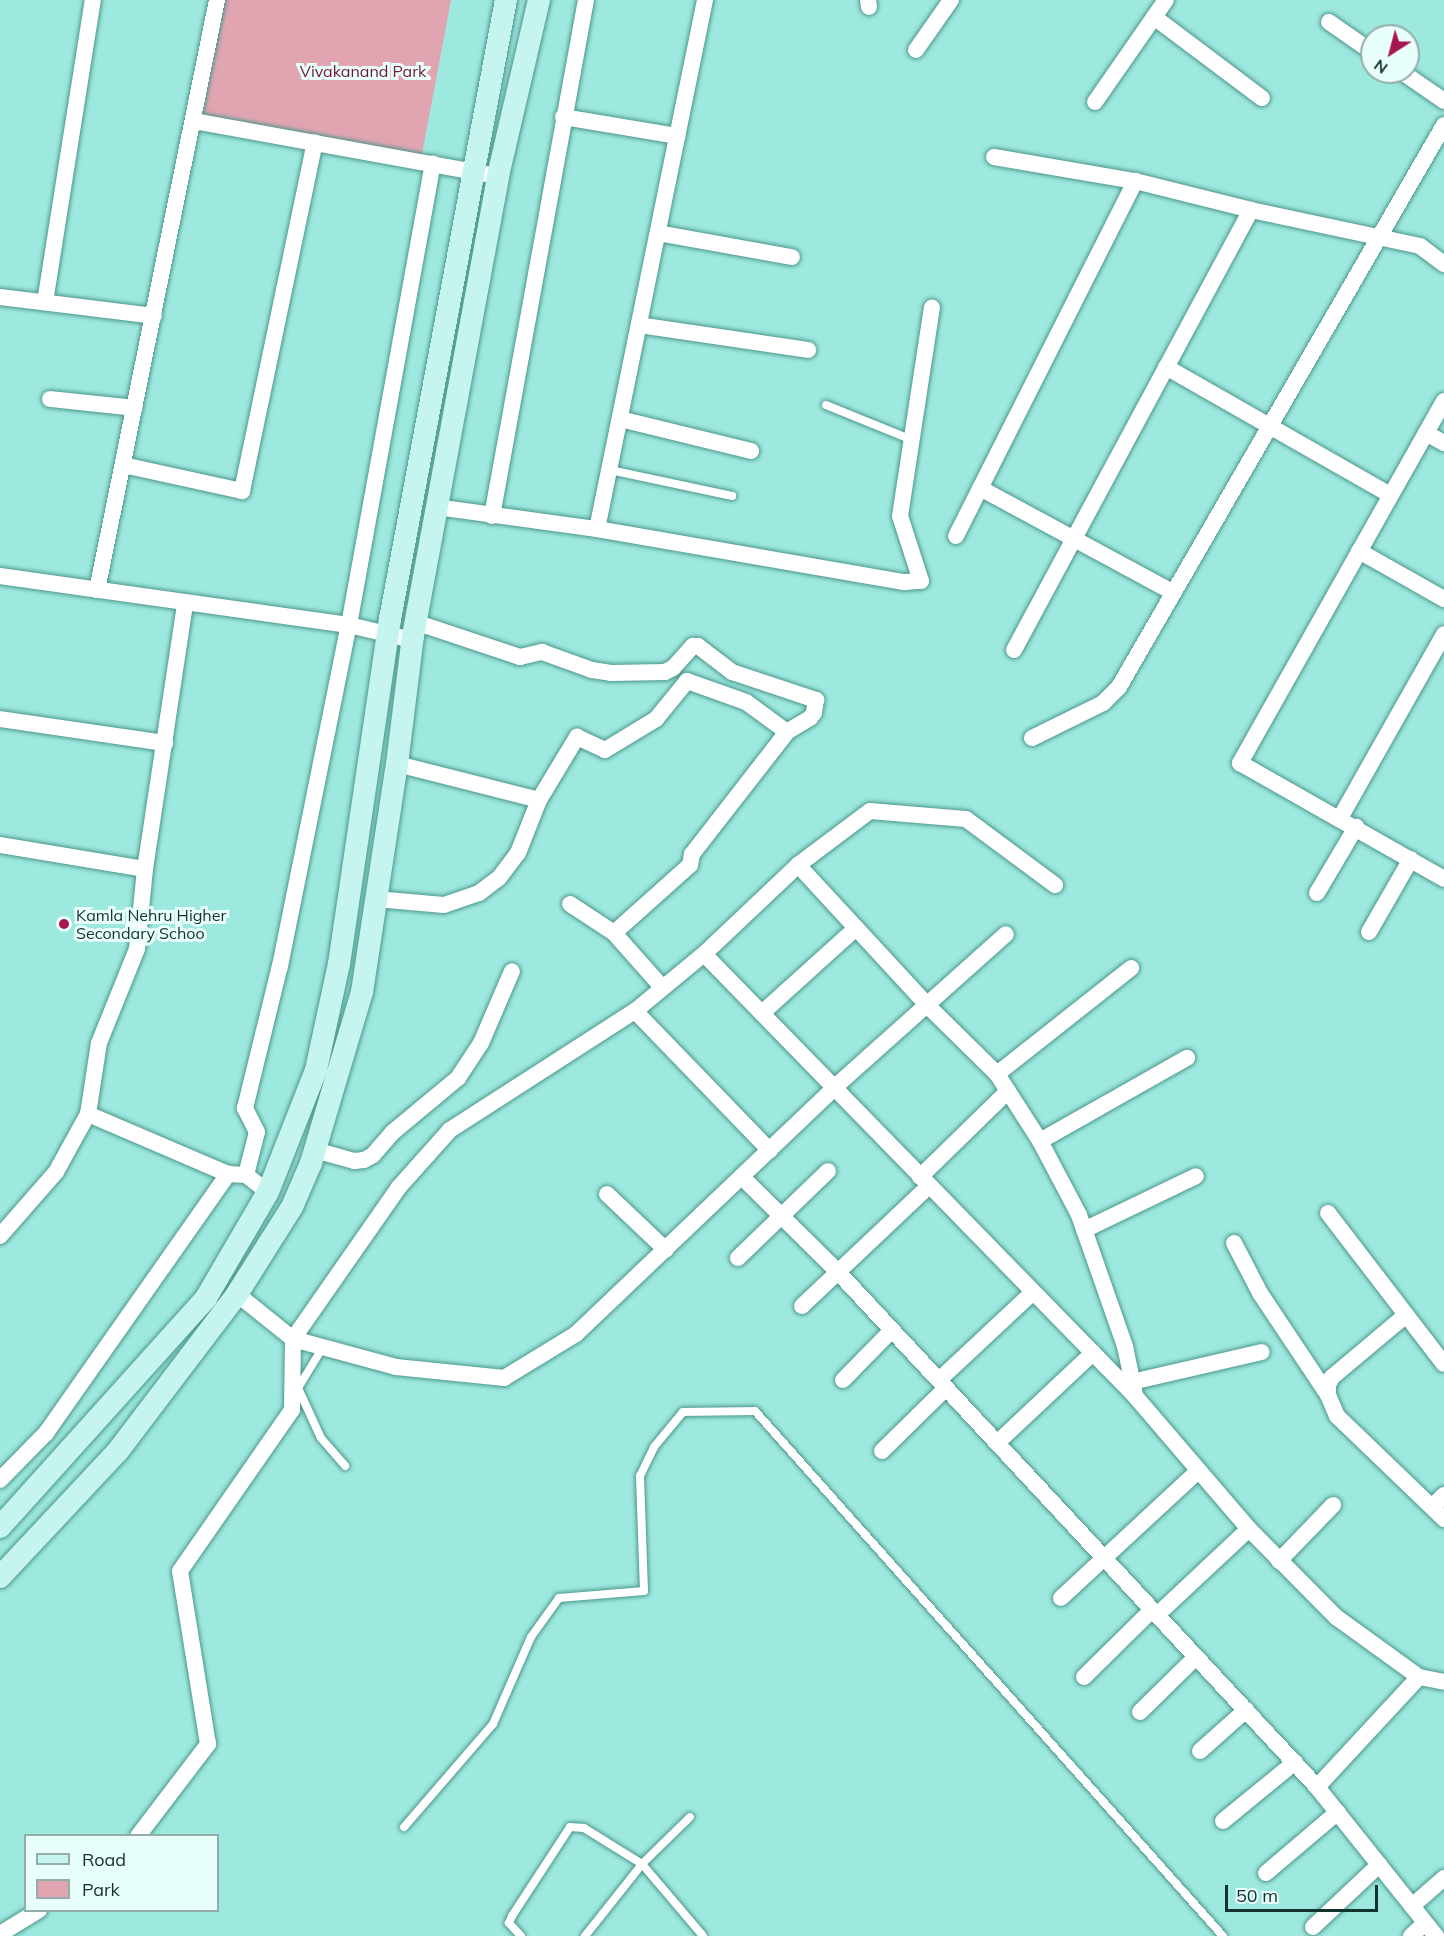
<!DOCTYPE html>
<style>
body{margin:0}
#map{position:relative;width:1444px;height:1936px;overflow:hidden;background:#9ee9df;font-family:Mulish,sans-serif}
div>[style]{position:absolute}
.green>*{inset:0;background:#e1a5b2}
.roads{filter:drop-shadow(0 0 2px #4c968d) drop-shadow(0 0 2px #4c968d)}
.service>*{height:8px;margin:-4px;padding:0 4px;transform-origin:4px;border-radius:4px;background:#fff}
.minor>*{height:16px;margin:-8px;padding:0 8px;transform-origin:8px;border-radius:8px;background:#fff}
.secondary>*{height:22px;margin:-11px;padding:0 11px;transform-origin:11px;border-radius:11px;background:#c6f5f0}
.dots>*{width:16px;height:16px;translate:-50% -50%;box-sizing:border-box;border:3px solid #e9fffb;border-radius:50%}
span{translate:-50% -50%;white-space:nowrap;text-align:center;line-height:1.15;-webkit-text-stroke:6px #e9fffb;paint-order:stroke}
.park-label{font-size:16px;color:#721736}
.poi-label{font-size:16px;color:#13322e}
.left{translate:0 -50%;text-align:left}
.legend{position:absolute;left:24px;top:1834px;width:195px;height:78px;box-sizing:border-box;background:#e9fffb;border:2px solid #93ada9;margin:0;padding:8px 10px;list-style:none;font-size:18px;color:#13322e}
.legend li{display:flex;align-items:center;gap:12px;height:30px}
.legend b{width:30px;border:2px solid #93ada9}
.north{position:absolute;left:1360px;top:24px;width:60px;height:60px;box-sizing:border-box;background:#e9fffb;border:2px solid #93ada9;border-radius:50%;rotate:216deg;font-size:16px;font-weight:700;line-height:24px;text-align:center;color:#13322e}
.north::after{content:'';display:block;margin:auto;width:21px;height:27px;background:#a7144e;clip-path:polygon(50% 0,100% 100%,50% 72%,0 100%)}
.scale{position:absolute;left:1225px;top:1885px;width:153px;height:27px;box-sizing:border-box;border:3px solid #13322e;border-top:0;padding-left:8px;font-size:18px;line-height:21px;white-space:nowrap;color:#13322e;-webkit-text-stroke:4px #e9fffb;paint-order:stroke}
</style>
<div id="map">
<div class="green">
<div style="clip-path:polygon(224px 0,451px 0,422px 154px,202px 115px)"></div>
</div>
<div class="roads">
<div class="service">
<div style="left:826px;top:405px;width:93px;rotate:22.1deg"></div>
<div style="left:610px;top:470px;width:125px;rotate:12deg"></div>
<div style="left:323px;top:1347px;width:48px;rotate:121.4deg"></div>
<div style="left:298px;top:1388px;width:55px;rotate:65.3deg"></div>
<div style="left:321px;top:1438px;width:37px;rotate:49deg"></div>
<div style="left:404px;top:1827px;width:136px;rotate:-49.2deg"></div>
<div style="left:493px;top:1724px;width:95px;rotate:-66.4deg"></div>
<div style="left:531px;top:1637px;width:48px;rotate:-54.3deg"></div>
<div style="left:559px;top:1598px;width:85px;rotate:-4.7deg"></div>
<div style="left:644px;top:1591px;width:115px;rotate:-92deg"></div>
<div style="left:640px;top:1476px;width:32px;rotate:-64deg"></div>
<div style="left:654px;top:1447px;width:45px;rotate:-50.4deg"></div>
<div style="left:683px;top:1412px;width:72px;rotate:-0.8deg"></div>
<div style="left:755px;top:1411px;width:703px;rotate:48.29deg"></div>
<div style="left:521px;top:1936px;width:18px;rotate:-133deg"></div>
<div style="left:509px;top:1923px;width:8px;rotate:-67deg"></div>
<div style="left:512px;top:1916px;width:106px;rotate:-56.9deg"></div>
<div style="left:570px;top:1827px;width:14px;rotate:4deg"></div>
<div style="left:584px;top:1828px;width:68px;rotate:31.8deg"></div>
<div style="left:642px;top:1864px;width:94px;rotate:49.7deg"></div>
<div style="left:585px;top:1936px;width:92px;rotate:-51.6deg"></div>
<div style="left:642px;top:1864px;width:67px;rotate:-44.4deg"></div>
</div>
<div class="minor">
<div style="left:868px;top:0;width:7px;rotate:82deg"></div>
<div style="left:1154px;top:17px;width:135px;rotate:36.9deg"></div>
<div style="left:1329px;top:22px;width:52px;rotate:34.9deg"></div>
<div style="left:916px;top:50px;width:61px;rotate:-55deg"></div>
<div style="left:1402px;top:72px;width:51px;rotate:34.6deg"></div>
<div style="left:1095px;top:102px;width:124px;rotate:-55.2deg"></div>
<div style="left:563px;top:117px;width:116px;rotate:9.5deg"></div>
<div style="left:194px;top:121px;width:309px;rotate:10.3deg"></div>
<div style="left:994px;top:157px;width:143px;rotate:9.7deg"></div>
<div style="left:1135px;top:181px;width:120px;rotate:14deg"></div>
<div style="left:1251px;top:210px;width:173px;rotate:12deg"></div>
<div style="left:1420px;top:246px;width:30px;rotate:37deg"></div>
<div style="left:658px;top:233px;width:136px;rotate:10.2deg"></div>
<div style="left:0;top:297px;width:155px;rotate:7deg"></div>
<div style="left:45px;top:302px;width:306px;rotate:-81deg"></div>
<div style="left:639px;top:325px;width:171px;rotate:8.4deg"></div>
<div style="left:1166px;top:367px;width:258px;rotate:29.7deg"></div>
<div style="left:50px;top:399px;width:85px;rotate:6deg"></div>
<div style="left:1444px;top:401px;width:416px;rotate:119.4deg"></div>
<div style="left:1240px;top:763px;width:235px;rotate:29.6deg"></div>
<div style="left:620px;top:419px;width:135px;rotate:13.7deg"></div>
<div style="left:1426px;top:433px;width:21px;rotate:29deg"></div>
<div style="left:123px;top:465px;width:122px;rotate:12.3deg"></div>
<div style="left:242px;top:491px;width:356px;rotate:-78.2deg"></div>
<div style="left:980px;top:488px;width:218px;rotate:28.4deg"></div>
<div style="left:436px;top:507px;width:162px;rotate:7.8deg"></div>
<div style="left:597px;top:529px;width:313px;rotate:9.8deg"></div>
<div style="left:905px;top:582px;width:16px;rotate:-4deg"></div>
<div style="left:921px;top:581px;width:68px;rotate:-107.9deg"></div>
<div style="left:900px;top:516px;width:211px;rotate:-81.3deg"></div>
<div style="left:492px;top:516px;width:524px;rotate:-79.68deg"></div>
<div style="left:597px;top:529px;width:540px;rotate:-78.46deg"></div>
<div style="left:956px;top:536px;width:398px;rotate:-63.2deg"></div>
<div style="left:1359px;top:551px;width:98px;rotate:29.5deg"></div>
<div style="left:0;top:576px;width:352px;rotate:8deg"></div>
<div style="left:349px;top:625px;width:65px;rotate:13.4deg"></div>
<div style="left:97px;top:590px;width:602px;rotate:-78.5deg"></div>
<div style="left:415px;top:622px;width:111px;rotate:18.4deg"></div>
<div style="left:520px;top:657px;width:23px;rotate:-13deg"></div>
<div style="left:542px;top:652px;width:53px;rotate:19.8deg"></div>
<div style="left:592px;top:670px;width:19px;rotate:9deg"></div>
<div style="left:611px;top:673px;width:54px;rotate:-1.1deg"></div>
<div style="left:665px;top:672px;width:9px;rotate:-27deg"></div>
<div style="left:673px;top:668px;width:30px;rotate:-48deg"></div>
<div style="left:693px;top:646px;width:5px"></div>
<div style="left:698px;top:646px;width:43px;rotate:37.4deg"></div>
<div style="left:732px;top:672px;width:89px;rotate:18.4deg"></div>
<div style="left:816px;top:700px;width:13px;rotate:99deg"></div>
<div style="left:814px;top:713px;width:6px;rotate:129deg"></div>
<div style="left:810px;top:718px;width:27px;rotate:149deg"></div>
<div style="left:1014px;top:650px;width:500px;rotate:-61.7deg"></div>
<div style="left:0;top:719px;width:167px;rotate:8.3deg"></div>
<div style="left:1032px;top:738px;width:79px;rotate:-26.2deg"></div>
<div style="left:1103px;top:703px;width:23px;rotate:-45deg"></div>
<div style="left:1119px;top:687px;width:649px;rotate:-59.96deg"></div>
<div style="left:397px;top:764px;width:146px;rotate:14.2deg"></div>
<div style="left:1340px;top:818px;width:211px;rotate:-60.5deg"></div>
<div style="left:0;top:845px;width:147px;rotate:9.4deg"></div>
<div style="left:798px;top:865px;width:190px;rotate:47.3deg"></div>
<div style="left:927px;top:1005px;width:98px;rotate:44.6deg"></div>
<div style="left:997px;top:1074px;width:80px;rotate:57.3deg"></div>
<div style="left:1040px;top:1141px;width:84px;rotate:62.2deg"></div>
<div style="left:1079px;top:1215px;width:139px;rotate:70.7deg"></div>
<div style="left:1125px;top:1346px;width:50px;rotate:78.5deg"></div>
<div style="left:1317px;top:893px;width:77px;rotate:-59.4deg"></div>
<div style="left:376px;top:899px;width:68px;rotate:5deg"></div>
<div style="left:444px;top:905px;width:37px;rotate:-19deg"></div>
<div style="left:479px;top:893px;width:25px;rotate:-37deg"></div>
<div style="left:499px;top:878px;width:31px;rotate:-53deg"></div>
<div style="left:518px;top:853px;width:57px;rotate:-68.4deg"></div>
<div style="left:539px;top:800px;width:74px;rotate:-58.9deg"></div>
<div style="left:577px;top:737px;width:31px;rotate:25deg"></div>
<div style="left:605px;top:750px;width:60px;rotate:-31.3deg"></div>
<div style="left:656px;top:719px;width:49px;rotate:-50.8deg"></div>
<div style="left:687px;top:681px;width:63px;rotate:19.6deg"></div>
<div style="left:746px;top:702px;width:51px;rotate:36.2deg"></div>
<div style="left:787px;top:732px;width:155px;rotate:127.9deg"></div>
<div style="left:692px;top:854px;width:11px;rotate:100deg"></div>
<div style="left:690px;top:865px;width:102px;rotate:138.2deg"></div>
<div style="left:570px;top:904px;width:53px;rotate:33.4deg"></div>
<div style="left:614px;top:933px;width:72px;rotate:48.4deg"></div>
<div style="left:1369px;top:932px;width:84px;rotate:-60.1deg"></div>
<div style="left:704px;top:954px;width:617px;rotate:45.72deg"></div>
<div style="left:1135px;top:1396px;width:175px;rotate:49.4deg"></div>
<div style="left:1249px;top:1529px;width:124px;rotate:45.3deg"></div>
<div style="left:1336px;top:1617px;width:102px;rotate:35.9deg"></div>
<div style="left:1419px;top:1677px;width:25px;rotate:11deg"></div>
<div style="left:635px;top:1011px;width:194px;rotate:46deg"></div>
<div style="left:762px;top:1013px;width:127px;rotate:-42.1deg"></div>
<div style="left:997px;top:1074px;width:171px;rotate:-38.3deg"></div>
<div style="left:88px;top:1114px;width:152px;rotate:23.2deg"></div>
<div style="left:228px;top:1174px;width:18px;rotate:3deg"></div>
<div style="left:246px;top:1175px;width:28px;rotate:38deg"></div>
<div style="left:1040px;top:1141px;width:169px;rotate:-29.5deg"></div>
<div style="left:315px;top:1150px;width:41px;rotate:15.8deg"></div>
<div style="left:354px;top:1161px;width:10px;rotate:-6deg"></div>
<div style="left:364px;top:1160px;width:10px;rotate:-29deg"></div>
<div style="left:373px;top:1155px;width:30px;rotate:-49deg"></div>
<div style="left:393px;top:1132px;width:85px;rotate:-39.7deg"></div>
<div style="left:458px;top:1078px;width:42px;rotate:-56.7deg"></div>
<div style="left:481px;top:1043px;width:78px;rotate:-66.7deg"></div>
<div style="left:246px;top:1175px;width:44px;rotate:-75.7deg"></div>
<div style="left:257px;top:1132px;width:27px;rotate:-117deg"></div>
<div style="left:245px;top:1108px;width:146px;rotate:-76.2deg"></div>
<div style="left:280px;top:966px;width:348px;rotate:-78.6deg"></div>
<div style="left:349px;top:625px;width:469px;rotate:-79.7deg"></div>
<div style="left:920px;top:1177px;width:123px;rotate:-44.3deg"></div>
<div style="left:743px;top:1178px;width:134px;rotate:44.7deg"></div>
<div style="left:838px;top:1272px;width:703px;rotate:47.07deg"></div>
<div style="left:1317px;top:1787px;width:191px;rotate:51.4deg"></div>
<div style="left:607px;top:1194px;width:81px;rotate:43.5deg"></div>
<div style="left:1328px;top:1213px;width:190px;rotate:52.5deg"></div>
<div style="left:1084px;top:1230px;width:124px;rotate:-25.7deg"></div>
<div style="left:0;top:1236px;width:85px;rotate:-48.8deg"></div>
<div style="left:56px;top:1172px;width:66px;rotate:-61.1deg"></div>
<div style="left:88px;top:1114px;width:72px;rotate:-81.2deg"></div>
<div style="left:99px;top:1043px;width:101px;rotate:-68deg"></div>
<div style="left:137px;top:949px;width:80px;rotate:-84.3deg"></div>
<div style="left:145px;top:869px;width:268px;rotate:-81.4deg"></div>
<div style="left:1234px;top:1243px;width:56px;rotate:62.5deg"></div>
<div style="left:1260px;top:1293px;width:123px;rotate:56.3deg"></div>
<div style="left:738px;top:1258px;width:125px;rotate:-44deg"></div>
<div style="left:237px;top:1294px;width:72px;rotate:38.8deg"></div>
<div style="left:293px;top:1339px;width:107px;rotate:15.2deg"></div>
<div style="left:396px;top:1367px;width:109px;rotate:5.8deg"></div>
<div style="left:504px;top:1378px;width:84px;rotate:-31.4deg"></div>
<div style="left:576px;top:1334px;width:358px;rotate:-43.6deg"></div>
<div style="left:835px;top:1087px;width:229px;rotate:-41.8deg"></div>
<div style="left:802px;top:1306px;width:175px;rotate:-43.4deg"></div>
<div style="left:1406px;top:1315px;width:97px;rotate:140deg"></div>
<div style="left:1332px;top:1377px;width:9px;rotate:117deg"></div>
<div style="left:1328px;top:1385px;width:10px;rotate:90deg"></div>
<div style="left:1328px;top:1395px;width:23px;rotate:67deg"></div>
<div style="left:1337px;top:1416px;width:149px;rotate:43.9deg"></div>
<div style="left:843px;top:1380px;width:70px;rotate:-45.6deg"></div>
<div style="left:939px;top:1380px;width:129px;rotate:-43.1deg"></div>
<div style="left:1132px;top:1382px;width:133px;rotate:-13deg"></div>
<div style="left:997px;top:1443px;width:132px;rotate:-43.2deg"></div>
<div style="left:882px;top:1451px;width:90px;rotate:-44.5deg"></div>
<div style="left:0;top:1480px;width:66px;rotate:-45.6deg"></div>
<div style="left:46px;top:1433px;width:317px;rotate:-54.9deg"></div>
<div style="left:1432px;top:1507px;width:17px;rotate:-45deg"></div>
<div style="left:1279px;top:1561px;width:78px;rotate:-46deg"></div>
<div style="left:1061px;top:1598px;width:187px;rotate:-42.8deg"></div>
<div style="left:1157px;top:1615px;width:126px;rotate:-43.1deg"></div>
<div style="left:1084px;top:1677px;width:95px;rotate:-44.6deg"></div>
<div style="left:1140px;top:1712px;width:78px;rotate:-44.5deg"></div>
<div style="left:1200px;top:1751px;width:62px;rotate:-41.7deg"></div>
<div style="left:1317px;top:1787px;width:150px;rotate:-47.2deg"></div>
<div style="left:1223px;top:1821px;width:93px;rotate:-39.3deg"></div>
<div style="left:138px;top:1836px;width:116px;rotate:-52.7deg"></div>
<div style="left:208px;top:1744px;width:175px;rotate:-99.2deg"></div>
<div style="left:180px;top:1571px;width:196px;rotate:-55.2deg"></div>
<div style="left:292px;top:1410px;width:71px;rotate:-89.2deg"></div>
<div style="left:293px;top:1339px;width:185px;rotate:-55.1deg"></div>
<div style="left:399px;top:1187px;width:76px;rotate:-48.2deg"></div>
<div style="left:450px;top:1130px;width:220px;rotate:-32.8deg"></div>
<div style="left:635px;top:1011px;width:89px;rotate:-39.6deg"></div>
<div style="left:704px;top:954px;width:129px;rotate:-43.4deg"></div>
<div style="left:798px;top:865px;width:90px;rotate:-36.9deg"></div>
<div style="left:870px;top:811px;width:96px;rotate:4.8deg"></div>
<div style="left:966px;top:819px;width:111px;rotate:36.6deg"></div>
<div style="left:1266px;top:1873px;width:94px;rotate:-40.3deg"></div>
<div style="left:1412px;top:1906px;width:43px;rotate:-41.2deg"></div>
<div style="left:1313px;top:1927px;width:91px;rotate:-43.2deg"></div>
<div style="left:0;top:1934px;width:46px;rotate:-31.6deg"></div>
<div style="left:1411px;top:1936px;width:19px;rotate:-43deg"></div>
</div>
<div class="secondary">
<div style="left:0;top:1527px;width:308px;rotate:-48deg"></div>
<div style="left:206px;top:1298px;width:123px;rotate:-59.7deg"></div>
<div style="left:268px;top:1192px;width:131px;rotate:-68.5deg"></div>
<div style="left:316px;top:1070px;width:108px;rotate:-77.8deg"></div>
<div style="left:339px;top:964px;width:349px;rotate:-81.6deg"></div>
<div style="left:390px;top:619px;width:630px;rotate:-79.39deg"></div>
<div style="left:0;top:1577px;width:173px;rotate:-46.9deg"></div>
<div style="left:118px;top:1451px;width:197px;rotate:-52.8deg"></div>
<div style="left:237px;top:1294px;width:103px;rotate:-57.7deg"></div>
<div style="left:292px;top:1207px;width:48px;rotate:-66.6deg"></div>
<div style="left:311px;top:1163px;width:178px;rotate:-73.4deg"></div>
<div style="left:362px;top:992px;width:231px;rotate:-81.3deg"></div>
<div style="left:397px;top:764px;width:129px;rotate:-82.9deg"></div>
<div style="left:413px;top:636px;width:468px;rotate:-79.5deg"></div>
<div style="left:498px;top:176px;width:181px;rotate:-76.9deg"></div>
</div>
</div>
<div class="dots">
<div style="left:64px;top:924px;background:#a7144e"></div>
</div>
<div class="park-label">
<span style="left:363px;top:71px">Vivakanand Park</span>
</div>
<div class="poi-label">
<span class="left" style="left:76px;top:924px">Kamla Nehru Higher<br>Secondary Schoo</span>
</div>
<ul class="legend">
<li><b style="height:8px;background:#c6f5f0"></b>Road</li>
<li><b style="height:16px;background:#e1a5b2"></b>Park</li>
</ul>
<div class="north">N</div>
<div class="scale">50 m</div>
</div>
